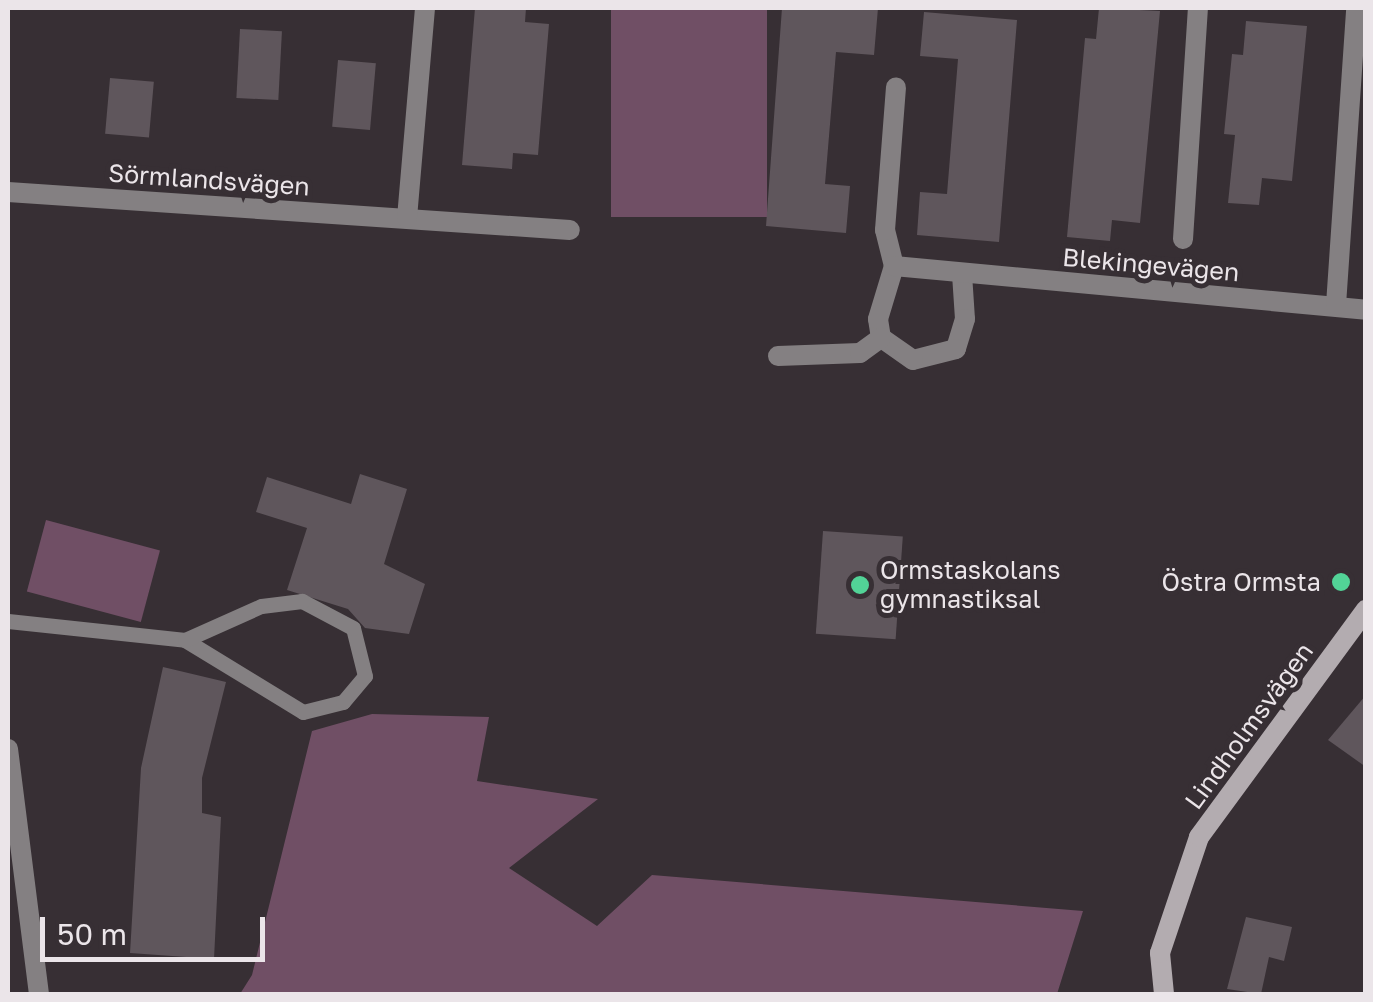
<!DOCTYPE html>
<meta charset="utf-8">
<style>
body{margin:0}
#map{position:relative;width:1373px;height:1002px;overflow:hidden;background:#372f34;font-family:"Golos Text",sans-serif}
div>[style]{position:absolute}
.green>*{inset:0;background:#704f65;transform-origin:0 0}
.building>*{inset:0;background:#5f565c;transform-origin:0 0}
.lane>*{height:15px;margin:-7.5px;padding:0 7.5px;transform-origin:7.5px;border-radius:7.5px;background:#848082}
.street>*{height:20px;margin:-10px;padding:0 10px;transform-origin:10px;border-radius:10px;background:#848082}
.secondary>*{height:20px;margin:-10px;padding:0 10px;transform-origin:10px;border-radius:10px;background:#b3acb0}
.dots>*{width:28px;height:28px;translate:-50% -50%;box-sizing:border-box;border:5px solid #372f34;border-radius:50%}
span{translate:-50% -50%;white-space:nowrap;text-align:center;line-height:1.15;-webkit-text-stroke:10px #372f34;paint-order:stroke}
.street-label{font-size:25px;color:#ebe5e9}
.poi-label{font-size:25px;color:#ebe5e9}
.left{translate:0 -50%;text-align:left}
.right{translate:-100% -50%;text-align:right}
.frame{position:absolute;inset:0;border:10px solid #ebe5e9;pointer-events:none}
.scale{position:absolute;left:40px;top:917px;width:225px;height:45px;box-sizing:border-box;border:5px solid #ebe5e9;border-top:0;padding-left:12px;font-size:30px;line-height:35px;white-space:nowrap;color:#ebe5e9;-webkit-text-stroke:8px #372f34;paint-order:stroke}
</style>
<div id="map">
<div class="green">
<div style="left:611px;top:8px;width:156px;height:209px"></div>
<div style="left:46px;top:520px;width:118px;height:74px;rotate:15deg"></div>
<div style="clip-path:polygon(372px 714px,489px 717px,477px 781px,598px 799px,509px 868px,597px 926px,652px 875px,1083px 911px,1057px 994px,240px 994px,252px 975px,312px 731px)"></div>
</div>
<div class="building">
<div style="clip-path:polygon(475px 8px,526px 8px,525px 22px,549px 24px,538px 155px,513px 153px,512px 169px,462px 165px)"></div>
<div style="clip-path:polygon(782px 8px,878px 8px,874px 55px,836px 52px,825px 184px,850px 186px,846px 233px,766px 226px)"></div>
<div style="clip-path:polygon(1099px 8px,1160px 11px,1140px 223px,1112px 220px,1110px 241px,1067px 237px,1085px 38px,1096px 39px)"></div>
<div style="clip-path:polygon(924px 12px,1017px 20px,999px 242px,917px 235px,920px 192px,947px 194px,958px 59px,920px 56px)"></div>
<div style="clip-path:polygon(1246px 21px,1307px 26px,1292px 181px,1262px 178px,1259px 205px,1228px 203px,1235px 135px,1224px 134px,1232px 54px,1243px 55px)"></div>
<div style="left:240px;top:29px;width:42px;height:69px;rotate:3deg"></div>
<div style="left:338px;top:60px;width:38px;height:67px;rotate:5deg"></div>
<div style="left:110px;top:78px;width:44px;height:56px;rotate:5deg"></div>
<div style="clip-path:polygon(360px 474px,407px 489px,384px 564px,425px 584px,409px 634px,365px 628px,348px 609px,287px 590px,307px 528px,256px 512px,267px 477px,351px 504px)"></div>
<div style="left:823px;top:531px;width:80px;height:103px;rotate:4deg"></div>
<div style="clip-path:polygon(163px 667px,226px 682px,202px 778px,202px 813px,221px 817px,214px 959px,130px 953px,141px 768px)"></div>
<div style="clip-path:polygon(1366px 695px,1366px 767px,1328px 740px)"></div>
<div style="clip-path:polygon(1246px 917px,1292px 927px,1284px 961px,1269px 957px,1261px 994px,1227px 989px)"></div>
</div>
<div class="lane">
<div style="left:8px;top:621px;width:178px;rotate:6.1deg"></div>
<div style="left:185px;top:640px;width:138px;rotate:31.4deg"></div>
<div style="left:303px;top:712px;width:41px;rotate:-14deg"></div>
<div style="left:343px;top:702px;width:34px;rotate:-50deg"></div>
<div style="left:365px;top:676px;width:49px;rotate:-104deg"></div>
<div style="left:353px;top:628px;width:58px;rotate:-152.1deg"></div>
<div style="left:302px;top:601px;width:41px;rotate:173deg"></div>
<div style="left:261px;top:606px;width:83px;rotate:155.9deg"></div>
</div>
<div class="street">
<div style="left:8px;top:192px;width:563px;rotate:3.87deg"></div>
<div style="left:407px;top:218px;width:211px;rotate:-85.1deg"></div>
<div style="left:1183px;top:239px;width:231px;rotate:-86.3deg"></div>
<div style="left:894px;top:266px;width:37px;rotate:-104deg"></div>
<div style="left:885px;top:230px;width:143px;rotate:-85.6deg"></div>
<div style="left:962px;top:274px;width:45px;rotate:86.2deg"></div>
<div style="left:965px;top:319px;width:31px;rotate:107deg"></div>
<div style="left:956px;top:349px;width:44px;rotate:165.7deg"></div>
<div style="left:913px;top:360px;width:39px;rotate:-145deg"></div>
<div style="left:881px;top:338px;width:19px;rotate:-99deg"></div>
<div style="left:878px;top:319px;width:55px;rotate:-73.2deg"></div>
<div style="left:894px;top:266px;width:474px;rotate:5.3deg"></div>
<div style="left:1336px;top:305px;width:298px;rotate:-86.1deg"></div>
<div style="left:778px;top:356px;width:82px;rotate:-2.1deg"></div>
<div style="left:860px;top:353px;width:26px;rotate:-36deg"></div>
<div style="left:8px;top:749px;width:247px;rotate:82.8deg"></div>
</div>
<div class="secondary">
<div style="left:1164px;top:994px;width:41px;rotate:-95.6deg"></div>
<div style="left:1160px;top:953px;width:122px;rotate:-71.4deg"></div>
<div style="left:1199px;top:837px;width:282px;rotate:-53.7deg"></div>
</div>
<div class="dots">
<div style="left:1341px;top:582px;background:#52d397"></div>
<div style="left:860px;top:585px;background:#52d397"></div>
</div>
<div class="street-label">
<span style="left:209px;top:180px;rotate:4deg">Sörmlandsvägen</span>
<span style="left:1151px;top:265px;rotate:5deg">Blekingevägen</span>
<span style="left:1249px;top:726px;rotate:-54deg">Lindholmsvägen</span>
</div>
<div class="poi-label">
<span class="left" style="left:880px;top:585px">Ormstaskolans<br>gymnastiksal</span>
<span class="right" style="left:1321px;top:582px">Östra Ormsta</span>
</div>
<div class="frame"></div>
<div class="scale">50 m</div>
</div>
